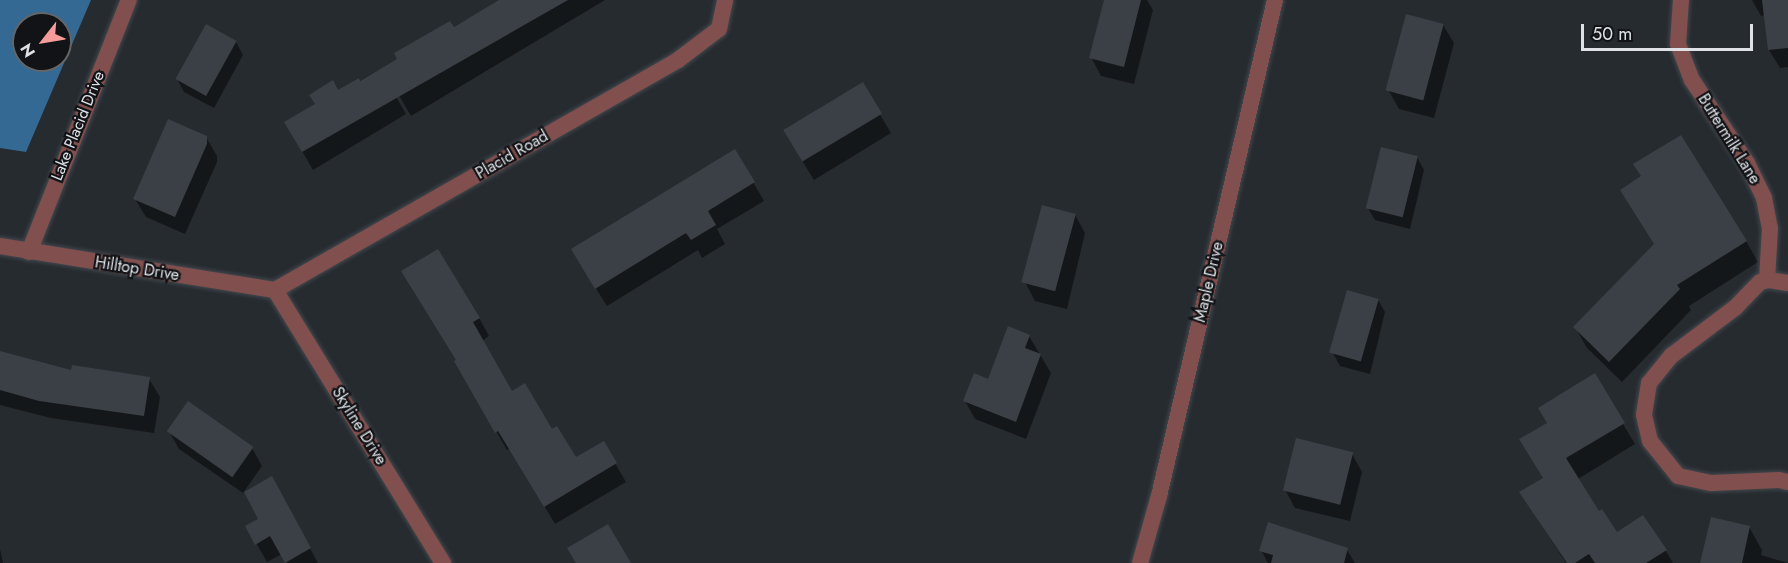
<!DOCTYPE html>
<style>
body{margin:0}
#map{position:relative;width:1788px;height:563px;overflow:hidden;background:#262b30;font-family:Jost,sans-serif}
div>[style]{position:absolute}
.water>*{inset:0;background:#346994}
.shadow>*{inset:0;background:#0007}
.building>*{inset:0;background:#3a4046;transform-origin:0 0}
.roads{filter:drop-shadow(0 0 2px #43484d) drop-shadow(0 0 2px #43484d)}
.minor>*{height:16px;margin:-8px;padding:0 8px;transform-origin:8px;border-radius:8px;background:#814f4e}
span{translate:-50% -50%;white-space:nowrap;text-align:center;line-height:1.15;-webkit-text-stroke:4.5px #111316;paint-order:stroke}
.street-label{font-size:16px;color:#dee1e5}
.north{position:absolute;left:12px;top:12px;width:60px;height:60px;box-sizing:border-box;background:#111316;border:2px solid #636569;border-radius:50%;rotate:239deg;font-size:16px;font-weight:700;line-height:24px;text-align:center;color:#dee1e5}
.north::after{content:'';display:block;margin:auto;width:21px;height:27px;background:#f59b99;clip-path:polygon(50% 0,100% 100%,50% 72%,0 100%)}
.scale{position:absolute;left:1581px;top:24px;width:172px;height:27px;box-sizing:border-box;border:3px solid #dee1e5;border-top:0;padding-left:8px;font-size:18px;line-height:21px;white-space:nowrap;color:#dee1e5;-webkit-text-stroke:4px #111316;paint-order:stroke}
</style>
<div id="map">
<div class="water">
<div style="clip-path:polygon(evenodd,0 0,91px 0,26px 152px,0 148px,0 0,24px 24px,60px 24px,60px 60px,24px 60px,24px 24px)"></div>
</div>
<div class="shadow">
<div style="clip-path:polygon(501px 0,605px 0,411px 116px,397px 92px,394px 93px,406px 114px,313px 170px,286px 123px)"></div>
<div style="clip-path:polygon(1106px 0,1147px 0,1153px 10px,1134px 84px,1101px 76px,1091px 57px)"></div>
<div style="clip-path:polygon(1752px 0,1788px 0,1788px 67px,1780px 68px,1769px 50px,1765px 15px,1761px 16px)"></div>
<div style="clip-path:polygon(1443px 25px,1454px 43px,1434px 118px,1399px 109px,1389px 91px)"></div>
<div style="clip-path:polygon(236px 42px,243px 55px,214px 108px,184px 92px,177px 79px)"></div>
<div style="clip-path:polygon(862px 84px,891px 133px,814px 180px,795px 149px)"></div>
<div style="clip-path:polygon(206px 137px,217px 156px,217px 162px,185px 234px,146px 217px,135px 199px)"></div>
<div style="clip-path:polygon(735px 151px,764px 201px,717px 229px,725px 244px,702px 258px,698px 250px,607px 306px,583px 268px)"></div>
<div style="clip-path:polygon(1417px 157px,1424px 170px,1410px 229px,1375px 220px,1368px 208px)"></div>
<div style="clip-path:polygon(1075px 215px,1085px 233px,1067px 309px,1035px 301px,1025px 282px)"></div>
<div style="clip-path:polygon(1746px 241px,1758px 262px,1689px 306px,1691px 310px,1622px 382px,1587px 348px,1575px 327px,1655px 245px)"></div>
<div style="clip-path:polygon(414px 289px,479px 318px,489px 336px,482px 341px,512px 393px,575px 460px,603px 443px,626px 482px,555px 524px,510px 448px,507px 450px,459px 367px,461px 365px)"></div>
<div style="clip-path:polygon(1378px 300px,1385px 312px,1370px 374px,1340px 366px,1333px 353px)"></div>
<div style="clip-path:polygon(1029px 336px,1051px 373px,1026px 439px,975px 419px,965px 401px,989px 381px)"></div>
<div style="clip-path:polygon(0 352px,72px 372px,149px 379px,160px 397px,154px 433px,51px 418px,0 405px)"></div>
<div style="clip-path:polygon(1623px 424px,1635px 444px,1578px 479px,1598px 513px,1617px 534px,1666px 551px,1673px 563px,1566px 563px,1521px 493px,1544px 478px,1521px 440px)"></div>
<div style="clip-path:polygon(169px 431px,252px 448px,262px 466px,243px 493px,179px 449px)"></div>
<div style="clip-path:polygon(1352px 454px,1362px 472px,1350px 521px,1295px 508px,1285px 490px)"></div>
<div style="clip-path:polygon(281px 496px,318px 563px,287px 563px,282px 554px,267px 562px,247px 527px,260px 519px)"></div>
<div style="clip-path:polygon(1749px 527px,1762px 550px,1761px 555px,1788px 563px,1702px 563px)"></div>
<div style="clip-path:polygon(0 549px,3px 563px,0 563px)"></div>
<div style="clip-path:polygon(1261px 550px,1347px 550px,1355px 563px,1268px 563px)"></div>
</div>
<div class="building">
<div style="clip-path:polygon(499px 0,568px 0,302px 152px,284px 122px,315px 104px,309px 95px,333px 80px,338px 90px,359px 78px,360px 81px,397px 59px,394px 53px,450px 21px,454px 27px)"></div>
<div style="clip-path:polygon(1104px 0,1141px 0,1124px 67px,1089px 58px)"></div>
<div style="clip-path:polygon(1762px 0,1788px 0,1788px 48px,1768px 50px)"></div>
<div style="left:1406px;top:14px;width:39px;height:79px;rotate:15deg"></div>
<div style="left:206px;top:24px;width:35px;height:63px;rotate:29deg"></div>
<div style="left:863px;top:82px;width:37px;height:93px;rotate:59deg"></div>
<div style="clip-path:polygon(168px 119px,207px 136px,207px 144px,175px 217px,133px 199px)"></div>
<div style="clip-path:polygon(1681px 135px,1747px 241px,1677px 285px,1680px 289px,1609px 362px,1573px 327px,1654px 244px,1620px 190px,1641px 176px,1633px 164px)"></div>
<div style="left:1381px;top:147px;width:38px;height:63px;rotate:14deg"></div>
<div style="clip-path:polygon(735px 149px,755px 182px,708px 211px,716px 225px,691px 240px,686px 233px,595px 289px,571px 249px)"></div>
<div style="left:1042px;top:205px;width:35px;height:80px;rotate:15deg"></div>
<div style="clip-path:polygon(438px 249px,480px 318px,473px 322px,512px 391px,525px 383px,552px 429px,557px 426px,576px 457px,604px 441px,617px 463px,544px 507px,498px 431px,495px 433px,454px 361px,456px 360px,401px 271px)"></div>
<div style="left:1347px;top:290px;width:33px;height:65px;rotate:16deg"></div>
<div style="clip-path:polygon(1008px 326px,1030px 335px,1025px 348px,1041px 354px,1016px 422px,963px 401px,974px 373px,988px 379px)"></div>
<div style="clip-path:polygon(0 351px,71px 370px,72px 365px,150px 377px,144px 416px,39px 401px,0 390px)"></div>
<div style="clip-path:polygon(1595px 373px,1625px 423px,1566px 458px,1599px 511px,1602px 509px,1617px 532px,1643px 515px,1667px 550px,1646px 563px,1595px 563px,1589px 554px,1575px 563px,1567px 563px,1519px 492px,1543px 478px,1519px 439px,1547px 423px,1538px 408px)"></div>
<div style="left:188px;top:401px;width:80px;height:37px;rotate:35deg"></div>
<div style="left:1296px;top:438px;width:59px;height:54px;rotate:14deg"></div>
<div style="clip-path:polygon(272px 476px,311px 548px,285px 563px,270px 536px,255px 545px,245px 526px,258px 519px,244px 492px)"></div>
<div style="clip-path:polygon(1711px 517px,1750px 526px,1742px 563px,1700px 563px)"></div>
<div style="clip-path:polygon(1268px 522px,1348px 548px,1344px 563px,1271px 563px,1273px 555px,1259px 551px)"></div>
<div style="clip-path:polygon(608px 524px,631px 563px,576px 563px,567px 548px)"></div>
</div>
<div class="roads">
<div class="minor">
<div style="left:1681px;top:0;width:44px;rotate:93.9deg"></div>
<div style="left:1678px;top:44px;width:39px;rotate:69deg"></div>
<div style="left:1692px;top:80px;width:100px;rotate:56.5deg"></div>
<div style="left:1747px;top:163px;width:39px;rotate:64deg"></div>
<div style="left:1764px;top:198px;width:31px;rotate:79deg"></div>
<div style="left:1770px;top:228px;width:52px;rotate:93.3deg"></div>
<div style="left:0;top:246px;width:278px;rotate:9.1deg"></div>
<div style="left:29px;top:252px;width:271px;rotate:-68.4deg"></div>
<div style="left:1788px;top:283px;width:19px;rotate:-171deg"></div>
<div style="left:1769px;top:280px;width:9px;rotate:167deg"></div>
<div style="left:1760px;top:282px;width:35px;rotate:134deg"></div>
<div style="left:1736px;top:307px;width:81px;rotate:143deg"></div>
<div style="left:1671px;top:356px;width:35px;rotate:129deg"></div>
<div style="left:1649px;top:383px;width:32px;rotate:99deg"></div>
<div style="left:1644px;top:415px;width:27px;rotate:77deg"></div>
<div style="left:1650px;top:441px;width:45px;rotate:51.3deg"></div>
<div style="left:1678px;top:476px;width:34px;rotate:12deg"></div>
<div style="left:1711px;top:483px;width:68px;rotate:-2.5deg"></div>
<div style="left:1779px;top:480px;width:9px;rotate:13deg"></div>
<div style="left:275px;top:290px;width:464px;rotate:-29.7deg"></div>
<div style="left:678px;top:60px;width:51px;rotate:-37.1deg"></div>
<div style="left:719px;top:29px;width:30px;rotate:-78deg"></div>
<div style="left:275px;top:290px;width:321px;rotate:58.4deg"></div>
<div style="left:1140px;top:563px;width:70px;rotate:-74.2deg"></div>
<div style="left:1159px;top:496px;width:509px;rotate:-76.84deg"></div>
</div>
</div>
<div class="street-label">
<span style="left:78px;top:126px;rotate:-68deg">Lake Placid Drive</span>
<span style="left:1729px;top:139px;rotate:58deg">Buttermilk Lane</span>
<span style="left:512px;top:155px;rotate:-30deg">Placid Road</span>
<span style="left:137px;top:269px;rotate:9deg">Hilltop Drive</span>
<span style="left:1209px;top:282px;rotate:-77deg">Maple Drive</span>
<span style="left:359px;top:426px;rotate:58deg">Skyline Drive</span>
</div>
<div class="north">N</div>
<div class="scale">50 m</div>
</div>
